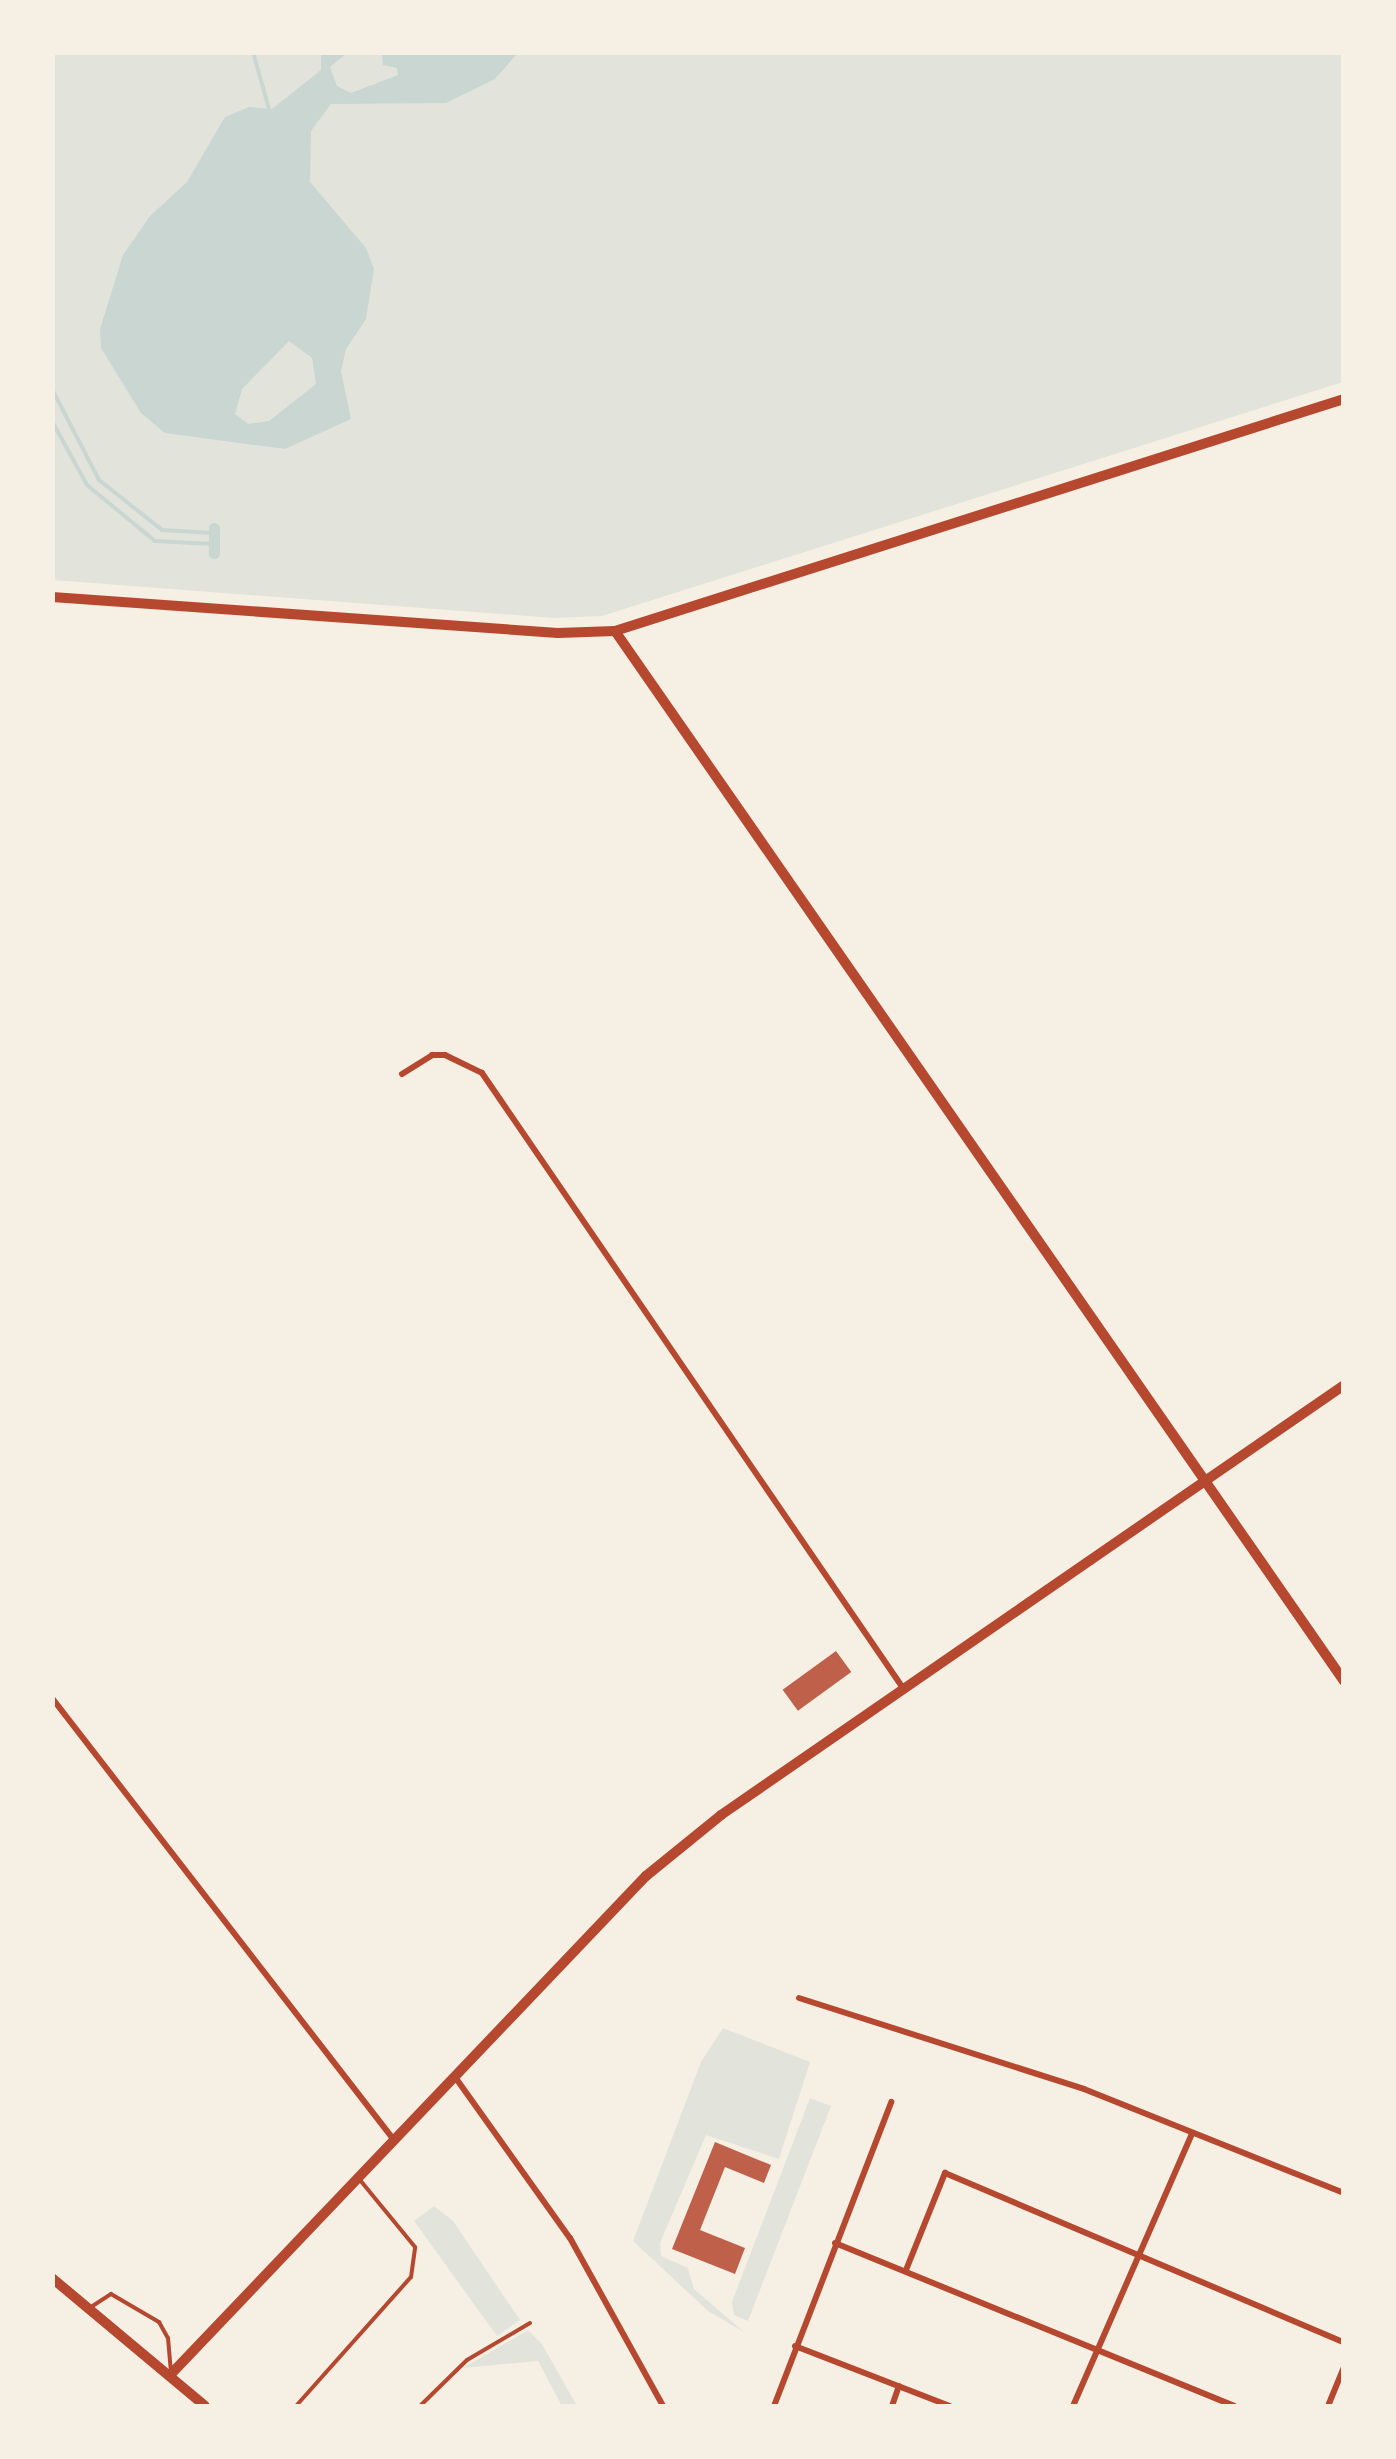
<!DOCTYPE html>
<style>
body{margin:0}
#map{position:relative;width:1396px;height:2459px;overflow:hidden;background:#f6efe4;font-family:"DM Sans",sans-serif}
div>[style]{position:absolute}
.green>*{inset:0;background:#e2e4dc}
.water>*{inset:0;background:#c9d6d2}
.stream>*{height:4px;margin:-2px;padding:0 2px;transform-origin:2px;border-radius:2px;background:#c9d6d2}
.canal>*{height:11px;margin:-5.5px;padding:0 5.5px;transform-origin:5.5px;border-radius:5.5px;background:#c9d6d2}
.building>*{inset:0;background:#bf614a;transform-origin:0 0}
.service>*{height:4px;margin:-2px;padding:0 2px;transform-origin:2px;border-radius:2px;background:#b5482f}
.minor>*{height:6px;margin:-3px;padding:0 3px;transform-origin:3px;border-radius:3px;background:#b5482f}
.secondary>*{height:10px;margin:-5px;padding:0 5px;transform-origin:5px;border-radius:5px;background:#b5482f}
.primary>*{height:10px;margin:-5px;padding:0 5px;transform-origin:5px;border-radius:5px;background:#b5482f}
span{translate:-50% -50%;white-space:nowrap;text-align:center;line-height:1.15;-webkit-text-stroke:10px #f6efe4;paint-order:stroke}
.frame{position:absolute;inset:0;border:55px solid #f6efe4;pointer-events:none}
</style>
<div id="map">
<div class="green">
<div style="clip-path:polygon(52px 53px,1343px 53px,1343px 382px,602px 616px,554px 618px,53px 580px)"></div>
<div style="clip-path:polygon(723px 2028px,810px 2062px,779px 2159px,706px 2135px,660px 2243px,661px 2256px,688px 2268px,694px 2289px,744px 2332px,708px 2311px,633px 2241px,701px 2062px)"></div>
<div style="clip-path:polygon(810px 2098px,831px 2106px,748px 2321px,734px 2315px,732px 2302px)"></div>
<div style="clip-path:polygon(434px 2206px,453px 2221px,520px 2320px,497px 2336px,414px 2221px)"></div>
<div style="clip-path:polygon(528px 2330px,542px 2344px,577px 2406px,562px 2406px,538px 2361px,463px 2368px)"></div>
</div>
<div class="water">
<div style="clip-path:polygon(evenodd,321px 53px,347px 53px,330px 67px,337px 86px,351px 93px,398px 75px,397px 68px,383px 65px,382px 53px,518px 53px,495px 79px,446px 103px,331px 104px,311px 131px,310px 182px,366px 248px,374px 269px,366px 319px,346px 349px,341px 371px,351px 419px,285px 449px,165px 433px,141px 413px,101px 348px,100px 329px,123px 255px,150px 216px,187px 182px,225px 117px,249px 107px,272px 109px,321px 70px,321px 53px,289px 341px,312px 358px,316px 384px,269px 421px,248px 424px,235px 414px,242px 389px,289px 341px)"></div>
</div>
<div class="stream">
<div style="left:253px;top:52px;width:59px;rotate:74.3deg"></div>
<div style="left:52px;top:389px;width:102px;rotate:62.7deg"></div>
<div style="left:99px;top:480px;width:80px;rotate:38.4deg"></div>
<div style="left:162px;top:530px;width:52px;rotate:3.3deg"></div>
<div style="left:52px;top:421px;width:73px;rotate:61.3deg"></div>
<div style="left:87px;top:485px;width:88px;rotate:39.5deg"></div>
<div style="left:155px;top:541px;width:59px;rotate:2.9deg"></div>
</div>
<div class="canal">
<div style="left:214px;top:528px;width:25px;rotate:90deg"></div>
</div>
<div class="building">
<div style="left:836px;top:1651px;width:26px;height:66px;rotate:54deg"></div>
<div style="clip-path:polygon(715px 2142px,771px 2165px,764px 2183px,725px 2167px,700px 2230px,745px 2248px,735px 2274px,672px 2249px)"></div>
</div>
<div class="service">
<div style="left:91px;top:2307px;width:24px;rotate:-33deg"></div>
<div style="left:111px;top:2294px;width:56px;rotate:30.3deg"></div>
<div style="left:159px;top:2322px;width:18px;rotate:61deg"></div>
<div style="left:168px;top:2338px;width:32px;rotate:85deg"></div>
<div style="left:421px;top:2405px;width:64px;rotate:-44.4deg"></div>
<div style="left:467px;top:2360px;width:73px;rotate:-30.4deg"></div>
<div style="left:296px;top:2406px;width:173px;rotate:-48.3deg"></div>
<div style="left:411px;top:2277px;width:30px;rotate:-82deg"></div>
<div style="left:415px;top:2247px;width:87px;rotate:-129.4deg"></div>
</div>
<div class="minor">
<div style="left:402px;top:1074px;width:36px;rotate:-32deg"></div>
<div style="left:432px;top:1055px;width:13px"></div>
<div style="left:445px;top:1055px;width:41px;rotate:25.9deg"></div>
<div style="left:482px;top:1073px;width:745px;rotate:55.61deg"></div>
<div style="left:52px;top:1698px;width:559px;rotate:52.27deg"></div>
<div style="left:799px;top:1998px;width:299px;rotate:17.7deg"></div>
<div style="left:1084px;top:2089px;width:280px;rotate:21.8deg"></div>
<div style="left:455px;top:2077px;width:198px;rotate:54.5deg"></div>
<div style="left:570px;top:2238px;width:192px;rotate:61deg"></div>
<div style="left:835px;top:2243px;width:431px;rotate:22.2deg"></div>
<div style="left:906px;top:2270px;width:105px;rotate:-68.1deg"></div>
<div style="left:945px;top:2173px;width:433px;rotate:23deg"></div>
<div style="left:795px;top:2346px;width:166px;rotate:21.2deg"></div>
<div style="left:774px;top:2406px;width:326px;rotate:-68.9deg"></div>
<div style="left:892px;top:2406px;width:21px;rotate:-71deg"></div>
<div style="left:1073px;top:2406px;width:298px;rotate:-66.4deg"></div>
<div style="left:1328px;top:2406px;width:42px;rotate:-67.7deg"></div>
</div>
<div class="secondary">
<div style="left:615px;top:631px;width:1278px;rotate:55.23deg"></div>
<div style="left:172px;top:2373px;width:687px;rotate:-46.36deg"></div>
<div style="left:646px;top:1876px;width:97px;rotate:-39.1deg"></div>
<div style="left:721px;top:1815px;width:757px;rotate:-34.61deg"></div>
</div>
<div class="primary">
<div style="left:52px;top:597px;width:507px;rotate:4.07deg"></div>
<div style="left:558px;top:633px;width:57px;rotate:-2deg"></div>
<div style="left:615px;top:631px;width:765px;rotate:-17.65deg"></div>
<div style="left:52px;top:2278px;width:199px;rotate:39.9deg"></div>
</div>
<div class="frame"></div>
</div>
